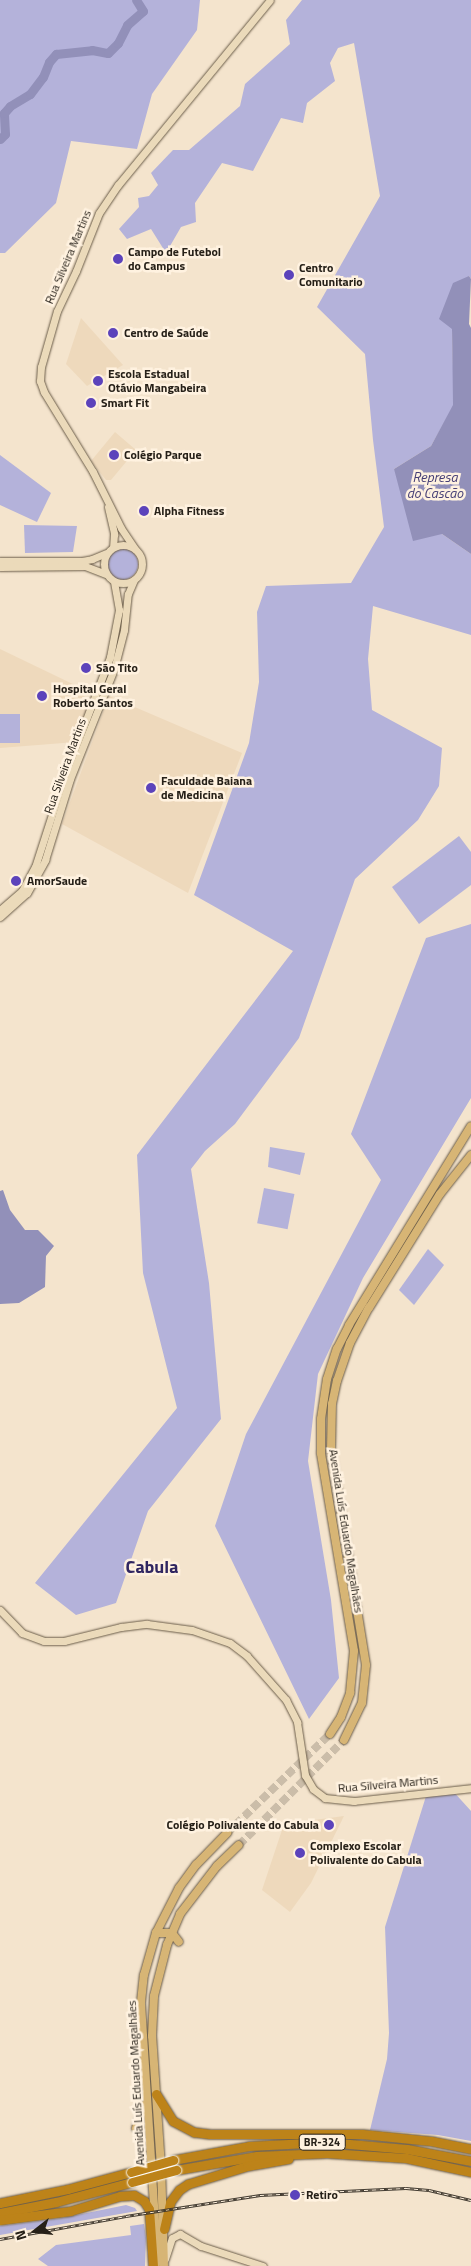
<!DOCTYPE html>
<meta charset="utf-8">
<style>
body{margin:0}
#map{position:relative;width:471px;height:2266px;overflow:hidden;background:#f4e4cd;font-family:"Titillium Web",sans-serif}
div>[style]{position:absolute}
.built>*{inset:0;background:#eed9bc}
.green>*{inset:0;background:#b4b2da;transform-origin:0 0}
.round{border-radius:50%}
.water>*{inset:0;background:#9290b9}
.river>*{height:9px;margin:-4.5px;padding:0 4.5px;transform-origin:4.5px;border-radius:4.5px;background:#9290b9}
.primary-tunnel>*{height:8px;margin-top:-4px;transform-origin:0;background:repeating-linear-gradient(90deg,#cbbda9 0 8px,transparent 0 12px)}
.roads{filter:drop-shadow(0 0 1px #6b5d49) drop-shadow(0 0 1px #6b5d49)}
.secondary>*{height:7px;margin:-3.5px;padding:0 3.5px;transform-origin:3.5px;border-radius:3.5px;background:#ebdaba}
.secondary>.ring{margin:-3.5px;padding:0;box-sizing:content-box;background:none;border:7px solid #ebdaba;border-radius:50%}
.primary>*{height:8px;margin:-4px;padding:0 4px;transform-origin:4px;border-radius:4px;background:#d7b575}
.highway>*{height:9px;margin:-4.5px;padding:0 4.5px;transform-origin:4.5px;border-radius:4.5px;background:#bd8319}
.rail>*{height:3px;margin-top:-1.5px;transform-origin:0;background:repeating-linear-gradient(90deg,#fff2e0 0 4px,#423b31 0 8px);box-sizing:border-box;border-block:1px solid #423b31}
.bridges{filter:drop-shadow(0 0 1px #fff) drop-shadow(0 0 1px #fff)}
.highway-bridge>*{height:9px;margin:-4.5px;padding:0 4.5px;transform-origin:4.5px;border-radius:4.5px;background:#bd8319}
.dots>*{width:14px;height:14px;translate:-50% -50%;box-sizing:border-box;border:2px solid #fff2e0;border-radius:50%}
span{translate:-50% -50%;white-space:nowrap;text-align:center;line-height:1.15;-webkit-text-stroke:5px #fff2e0;paint-order:stroke}
.shield-label span{padding:1px 4px;background:#fff2e0;border:1px solid;border-radius:4px;-webkit-text-stroke-width:0}
.shield-label{font-size:11px;color:#262018;font-weight:700}
.poi-label{font-size:12px;color:#262018;font-weight:700}
.left{translate:0 -50%;text-align:left}
.right{translate:-100% -50%;text-align:right}
.street-label{font-size:12px;color:#262018}
.water-label{font-size:14px;color:#453e75;font-style:italic}
.district-label{font-size:18px;color:#302661;font-weight:700}
.north{position:absolute;left:10px;top:2206px;width:50px;height:50px;-webkit-text-stroke:4px #fff2e0;paint-order:stroke;rotate:254deg;font-size:14px;font-weight:700;line-height:20px;text-align:center;color:#262018}
.north::after{content:'';display:block;margin:auto;width:18px;height:22px;background:#262018;clip-path:polygon(50% 0,100% 100%,50% 72%,0 100%)}
</style>
<div id="map">
<div class="built">
<div style="clip-path:polygon(81px 318px,123px 365px,87px 386px,66px 364px)"></div>
<div style="clip-path:polygon(115px 432px,136px 450px,111px 480px,106px 480px,91px 461px)"></div>
<div style="clip-path:polygon(0 649px,79px 687px,90px 706px,76px 742px,0 748px)"></div>
<div style="clip-path:polygon(109px 696px,242px 753px,188px 893px,62px 824px)"></div>
<div style="clip-path:polygon(344px 1816px,311px 1883px,290px 1912px,262px 1890px,284px 1824px)"></div>
</div>
<div class="green">
<div style="clip-path:polygon(0 0,200px 0,197px 30px,152px 94px,137px 149px,71px 141px,56px 203px,5px 253px,0 253px)"></div>
<div style="clip-path:polygon(302px 0,471px 0,471px 279px,469px 276px,452px 329px,454px 405px,431px 446px,394px 469px,442px 534px,471px 554px,471px 635px,373px 606px,368px 659px,372px 710px,442px 748px,439px 786px,418px 820px,355px 879px,299px 1038px,235px 1124px,205px 1151px,191px 1169px,209px 1283px,221px 1419px,148px 1511px,116px 1603px,76px 1615px,35px 1583px,177px 1408px,143px 1273px,137px 1155px,293px 951px,194px 895px,249px 743px,259px 682px,257px 612px,266px 586px,351px 583px,384px 527px,373px 440px,365px 354px,317px 307px,380px 196px,354px 43px,338px 48px,330px 63px,335px 81px,307px 103px,303px 123px,281px 118px,253px 171px,222px 163px,195px 203px,196px 222px,181px 227px,166px 253px,151px 229px,127px 239px,119px 229px,139px 207px,138px 198px,149px 196px,158px 185px,151px 173px,173px 150px,189px 150px,240px 106px,245px 84px,290px 44px,286px 20px)"></div>
<div style="clip-path:polygon(0 455px,51px 493px,37px 522px,0 505px)"></div>
<div style="clip-path:polygon(24px 525px,77px 526px,73px 552px,25px 553px)"></div>
<div class="round" style="left:106px;top:548px;width:32px;height:32px"></div>
<div style="left:0;top:714px;width:20px;height:29px"></div>
<div style="clip-path:polygon(459px 836px,471px 852px,471px 885px,419px 924px,392px 887px)"></div>
<div style="clip-path:polygon(471px 924px,471px 1098px,363px 1278px,318px 1374px,308px 1461px,331px 1600px,339px 1678px,309px 1719px,215px 1526px,246px 1434px,381px 1180px,351px 1134px,426px 938px)"></div>
<div style="clip-path:polygon(270px 1147px,305px 1153px,300px 1175px,268px 1167px)"></div>
<div style="left:264px;top:1188px;width:31px;height:36px;rotate:11deg"></div>
<div style="clip-path:polygon(428px 1249px,444px 1265px,414px 1305px,399px 1290px)"></div>
<div style="clip-path:polygon(452px 1790px,471px 1811px,471px 2141px,438px 2135px,370px 2130px,387px 2059px,389px 2033px,385px 1927px,427px 1793px)"></div>
<div style="clip-path:polygon(126px 2205px,135px 2208px,137px 2211px,0 2235px,0 2226px,62px 2218px)"></div>
<div style="clip-path:polygon(144px 2224px,146px 2238px,145px 2266px,48px 2266px,38px 2259px,56px 2245px,131px 2235px,130px 2226px)"></div>
</div>
<div class="water">
<div style="clip-path:polygon(469px 276px,471px 279px,469px 324px,471px 328px,471px 554px,442px 534px,413px 541px,394px 469px,431px 446px,453px 405px,452px 329px,439px 319px,453px 283px)"></div>
<div style="clip-path:polygon(3px 1190px,10px 1210px,25px 1230px,38px 1230px,54px 1246px,46px 1256px,45px 1287px,19px 1303px,0 1304px,0 1191px)"></div>
</div>
<div class="river">
<div style="left:0;top:139px;width:7px;rotate:-45deg"></div>
<div style="left:5px;top:134px;width:21px;rotate:-93deg"></div>
<div style="left:4px;top:113px;width:9px;rotate:-49deg"></div>
<div style="left:10px;top:106px;width:23px;rotate:-31deg"></div>
<div style="left:30px;top:94px;width:21px;rotate:-53deg"></div>
<div style="left:43px;top:77px;width:16px;rotate:-68deg"></div>
<div style="left:49px;top:62px;width:11px;rotate:-49deg"></div>
<div style="left:56px;top:54px;width:36px;rotate:-6deg"></div>
<div style="left:92px;top:50px;width:16px;rotate:11deg"></div>
<div style="left:108px;top:53px;width:14px;rotate:-45deg"></div>
<div style="left:118px;top:43px;width:20px;rotate:-63deg"></div>
<div style="left:127px;top:25px;width:21px;rotate:-41deg"></div>
<div style="left:143px;top:11px;width:13px;rotate:-122deg"></div>
</div>
<div class="primary-tunnel">
<div style="left:227px;top:1833px;width:143px;rotate:-43.9deg"></div>
<div style="left:239px;top:1845px;width:148px;rotate:-45deg"></div>
</div>
<div class="roads">
<div class="secondary">
<div style="left:108px;top:507px;width:28px;rotate:77deg"></div>
<div style="left:114px;top:534px;width:13px;rotate:94deg"></div>
<div class="ring" style="left:104px;top:545px;width:31px;height:31px"></div>
<div style="left:135px;top:549px;width:25px;rotate:-124deg"></div>
<div style="left:121px;top:528px;width:63px;rotate:-116.6deg"></div>
<div style="left:93px;top:472px;width:94px;rotate:-121.5deg"></div>
<div style="left:44px;top:392px;width:12px;rotate:-110deg"></div>
<div style="left:40px;top:381px;width:14px;rotate:-86deg"></div>
<div style="left:41px;top:367px;width:58px;rotate:-74.1deg"></div>
<div style="left:57px;top:311px;width:44px;rotate:-64.6deg"></div>
<div style="left:76px;top:271px;width:62px;rotate:-68.4deg"></div>
<div style="left:99px;top:213px;width:34px;rotate:-56deg"></div>
<div style="left:118px;top:185px;width:239px;rotate:-50.6deg"></div>
<div style="left:0;top:561px;width:82px"></div>
<div style="left:82px;top:561px;width:10px;rotate:-11deg"></div>
<div style="left:92px;top:559px;width:15px;rotate:-23deg"></div>
<div style="left:0;top:567px;width:85px;rotate:-0.7deg"></div>
<div style="left:85px;top:566px;width:22px;rotate:21deg"></div>
<div style="left:0;top:910px;width:29px;rotate:-41deg"></div>
<div style="left:22px;top:891px;width:27px;rotate:-62deg"></div>
<div style="left:35px;top:867px;width:95px;rotate:-72.1deg"></div>
<div style="left:64px;top:777px;width:129px;rotate:-69deg"></div>
<div style="left:110px;top:657px;width:48px;rotate:-79.2deg"></div>
<div style="left:119px;top:610px;width:29px;rotate:-100deg"></div>
<div style="left:0;top:917px;width:36px;rotate:-42deg"></div>
<div style="left:27px;top:893px;width:38px;rotate:-61deg"></div>
<div style="left:45px;top:860px;width:85px;rotate:-72.8deg"></div>
<div style="left:70px;top:779px;width:118px;rotate:-68.2deg"></div>
<div style="left:114px;top:669px;width:40px;rotate:-75.6deg"></div>
<div style="left:124px;top:630px;width:36px;rotate:-84deg"></div>
<div style="left:128px;top:594px;width:15px;rotate:-67deg"></div>
<div style="left:0;top:1610px;width:32px;rotate:46deg"></div>
<div style="left:22px;top:1633px;width:23px;rotate:20deg"></div>
<div style="left:44px;top:1641px;width:20px"></div>
<div style="left:64px;top:1641px;width:59px;rotate:-13.8deg"></div>
<div style="left:121px;top:1627px;width:26px;rotate:-7deg"></div>
<div style="left:147px;top:1624px;width:45px;rotate:7.6deg"></div>
<div style="left:192px;top:1630px;width:40px;rotate:18.9deg"></div>
<div style="left:230px;top:1643px;width:21px;rotate:37deg"></div>
<div style="left:247px;top:1656px;width:59px;rotate:48.4deg"></div>
<div style="left:286px;top:1700px;width:25px;rotate:63deg"></div>
<div style="left:297px;top:1722px;width:54px;rotate:81.4deg"></div>
<div style="left:305px;top:1775px;width:16px;rotate:60deg"></div>
<div style="left:313px;top:1789px;width:15px;rotate:37deg"></div>
<div style="left:325px;top:1798px;width:29px;rotate:6deg"></div>
<div style="left:354px;top:1801px;width:118px;rotate:-6.3deg"></div>
<div style="left:165px;top:2259px;width:22px;rotate:-72deg"></div>
<div style="left:172px;top:2238px;width:9px;rotate:-27deg"></div>
<div style="left:180px;top:2234px;width:24px;rotate:30deg"></div>
<div style="left:201px;top:2246px;width:65px;rotate:17.9deg"></div>
</div>
<div class="primary">
<div style="left:330px;top:1734px;width:20px;rotate:-57deg"></div>
<div style="left:341px;top:1717px;width:26px;rotate:-69deg"></div>
<div style="left:350px;top:1693px;width:42px;rotate:-84.6deg"></div>
<div style="left:354px;top:1651px;width:201px;rotate:-99.5deg"></div>
<div style="left:321px;top:1453px;width:34px;rotate:-90deg"></div>
<div style="left:321px;top:1419px;width:40px;rotate:-81.5deg"></div>
<div style="left:327px;top:1379px;width:32px;rotate:-72deg"></div>
<div style="left:337px;top:1349px;width:27px;rotate:-63deg"></div>
<div style="left:349px;top:1325px;width:233px;rotate:-58.5deg"></div>
<div style="left:344px;top:1740px;width:41px;rotate:-64.1deg"></div>
<div style="left:362px;top:1703px;width:38px;rotate:-84deg"></div>
<div style="left:366px;top:1665px;width:218px;rotate:-99.2deg"></div>
<div style="left:331px;top:1450px;width:46px;rotate:-88.8deg"></div>
<div style="left:332px;top:1404px;width:24px;rotate:-78deg"></div>
<div style="left:337px;top:1381px;width:40px;rotate:-71.1deg"></div>
<div style="left:350px;top:1343px;width:40px;rotate:-62deg"></div>
<div style="left:369px;top:1308px;width:134px;rotate:-58.1deg"></div>
<div style="left:440px;top:1194px;width:50px;rotate:-51.5deg"></div>
<div style="left:156px;top:1933px;width:16px"></div>
<div style="left:172px;top:1933px;width:11px;rotate:52deg"></div>
<div style="left:136px;top:2128px;width:24px;rotate:-71deg"></div>
<div style="left:156px;top:2265px;width:29px;rotate:-90deg"></div>
<div style="left:156px;top:2236px;width:234px;rotate:-93.7deg"></div>
<div style="left:141px;top:2002px;width:27px;rotate:-84deg"></div>
<div style="left:144px;top:1975px;width:44px;rotate:-74.1deg"></div>
<div style="left:156px;top:1933px;width:51px;rotate:-62.9deg"></div>
<div style="left:179px;top:1888px;width:29px;rotate:-54deg"></div>
<div style="left:196px;top:1865px;width:45px;rotate:-45.9deg"></div>
<div style="left:164px;top:2266px;width:99px;rotate:-91.7deg"></div>
<div style="left:161px;top:2167px;width:131px;rotate:-93.9deg"></div>
<div style="left:152px;top:2036px;width:40px;rotate:-87.1deg"></div>
<div style="left:154px;top:1996px;width:53px;rotate:-75.7deg"></div>
<div style="left:167px;top:1945px;width:34px;rotate:-67deg"></div>
<div style="left:180px;top:1914px;width:61px;rotate:-52.4deg"></div>
<div style="left:217px;top:1866px;width:30px;rotate:-44deg"></div>
</div>
<div class="highway">
<div style="left:156px;top:2094px;width:32px;rotate:58deg"></div>
<div style="left:173px;top:2121px;width:24px;rotate:28deg"></div>
<div style="left:194px;top:2132px;width:16px;rotate:7deg"></div>
<div style="left:210px;top:2134px;width:152px"></div>
<div style="left:362px;top:2134px;width:69px;rotate:5.8deg"></div>
<div style="left:431px;top:2141px;width:41px;rotate:11.3deg"></div>
<div style="left:173px;top:2160px;width:77px;rotate:-10.4deg"></div>
<div style="left:249px;top:2146px;width:78px;rotate:-2.9deg"></div>
<div style="left:327px;top:2142px;width:80px;rotate:5deg"></div>
<div style="left:407px;top:2149px;width:65px;rotate:10.6deg"></div>
<div style="left:176px;top:2170px;width:82px;rotate:-9.8deg"></div>
<div style="left:257px;top:2156px;width:70px;rotate:-2.5deg"></div>
<div style="left:327px;top:2153px;width:79px;rotate:3.6deg"></div>
<div style="left:406px;top:2158px;width:66px;rotate:12.2deg"></div>
<div style="left:0;top:2203px;width:69px;rotate:-11.6deg"></div>
<div style="left:68px;top:2189px;width:65px;rotate:-15.1deg"></div>
<div style="left:0;top:2213px;width:57px;rotate:-11.1deg"></div>
<div style="left:56px;top:2202px;width:79px;rotate:-14.7deg"></div>
<div style="left:0;top:2220px;width:71px;rotate:-7.3deg"></div>
<div style="left:70px;top:2211px;width:52px;rotate:-16.7deg"></div>
<div style="left:120px;top:2196px;width:14px;rotate:-4deg"></div>
<div style="left:134px;top:2195px;width:12px;rotate:31deg"></div>
<div style="left:144px;top:2201px;width:9px;rotate:58deg"></div>
<div style="left:149px;top:2209px;width:57px;rotate:86deg"></div>
<div style="left:164px;top:2229px;width:28px;rotate:-77deg"></div>
<div style="left:170px;top:2202px;width:15px;rotate:-53deg"></div>
<div style="left:179px;top:2190px;width:11px;rotate:-34deg"></div>
<div style="left:188px;top:2184px;width:62px;rotate:-17deg"></div>
<div style="left:247px;top:2166px;width:42px;rotate:-9.7deg"></div>
</div>
</div>
<div class="rail">
<div style="left:0;top:2239px;width:128px;rotate:-10.3deg"></div>
<div style="left:126px;top:2216px;width:136px;rotate:-8.9deg"></div>
<div style="left:260px;top:2195px;width:146px;rotate:-2.7deg"></div>
<div style="left:406px;top:2188px;width:23px;rotate:5deg"></div>
<div style="left:429px;top:2190px;width:43px;rotate:13.4deg"></div>
</div>
<div class="bridges">
<div class="highway-bridge">
<div style="left:131px;top:2172px;width:44px;rotate:-15.9deg"></div>
<div style="left:132px;top:2182px;width:46px;rotate:-15.3deg"></div>
</div>
</div>
<div class="dots">
<div style="left:118px;top:259px;background:#5c43bb"></div>
<div style="left:289px;top:275px;background:#5c43bb"></div>
<div style="left:113px;top:333px;background:#5c43bb"></div>
<div style="left:98px;top:381px;background:#5c43bb"></div>
<div style="left:91px;top:403px;background:#5c43bb"></div>
<div style="left:114px;top:455px;background:#5c43bb"></div>
<div style="left:144px;top:511px;background:#5c43bb"></div>
<div style="left:86px;top:668px;background:#5c43bb"></div>
<div style="left:42px;top:696px;background:#5c43bb"></div>
<div style="left:151px;top:788px;background:#5c43bb"></div>
<div style="left:16px;top:881px;background:#5c43bb"></div>
<div style="left:329px;top:1825px;background:#5c43bb"></div>
<div style="left:300px;top:1853px;background:#5c43bb"></div>
<div style="left:295px;top:2195px;background:#5c43bb"></div>
</div>
<div class="shield-label">
<span style="left:322px;top:2142px">BR-324</span>
</div>
<div class="poi-label">
<span class="left" style="left:128px;top:259px">Campo de Futebol<br>do Campus</span>
<span class="left" style="left:299px;top:275px">Centro<br>Comunitario</span>
<span class="left" style="left:124px;top:333px">Centro de Saúde</span>
<span class="left" style="left:108px;top:381px">Escola Estadual<br>Otávio Mangabeira</span>
<span class="left" style="left:101px;top:403px">Smart Fit</span>
<span class="left" style="left:124px;top:455px">Colégio Parque</span>
<span class="left" style="left:154px;top:511px">Alpha Fitness</span>
<span class="left" style="left:96px;top:668px">São Tito</span>
<span class="left" style="left:53px;top:696px">Hospital Geral<br>Roberto Santos</span>
<span class="left" style="left:161px;top:788px">Faculdade Baiana<br>de Medicina</span>
<span class="left" style="left:27px;top:881px">AmorSaude</span>
<span class="right" style="left:319px;top:1825px">Colégio Polivalente do Cabula</span>
<span class="left" style="left:310px;top:1853px">Complexo Escolar<br>Polivalente do Cabula</span>
<span class="left" style="left:306px;top:2195px">Retiro</span>
</div>
<div class="street-label">
<span style="left:68px;top:257px;rotate:-67deg">Rua Silveira Martins</span>
<span style="left:65px;top:766px;rotate:-70deg">Rua Silveira Martins</span>
<span style="left:346px;top:1531px;rotate:81deg">Avenida Luís Eduardo Magalhães</span>
<span style="left:388px;top:1784px;rotate:-5deg">Rua Silveira Martins</span>
<span style="left:136px;top:2083px;rotate:-93deg">Avenida Luís Eduardo Magalhães</span>
</div>
<div class="water-label">
<span style="left:435px;top:485px">Represa<br>do Cascão</span>
</div>
<div class="district-label">
<span style="left:152px;top:1567px">Cabula</span>
</div>
<div class="north">N</div>
</div>
